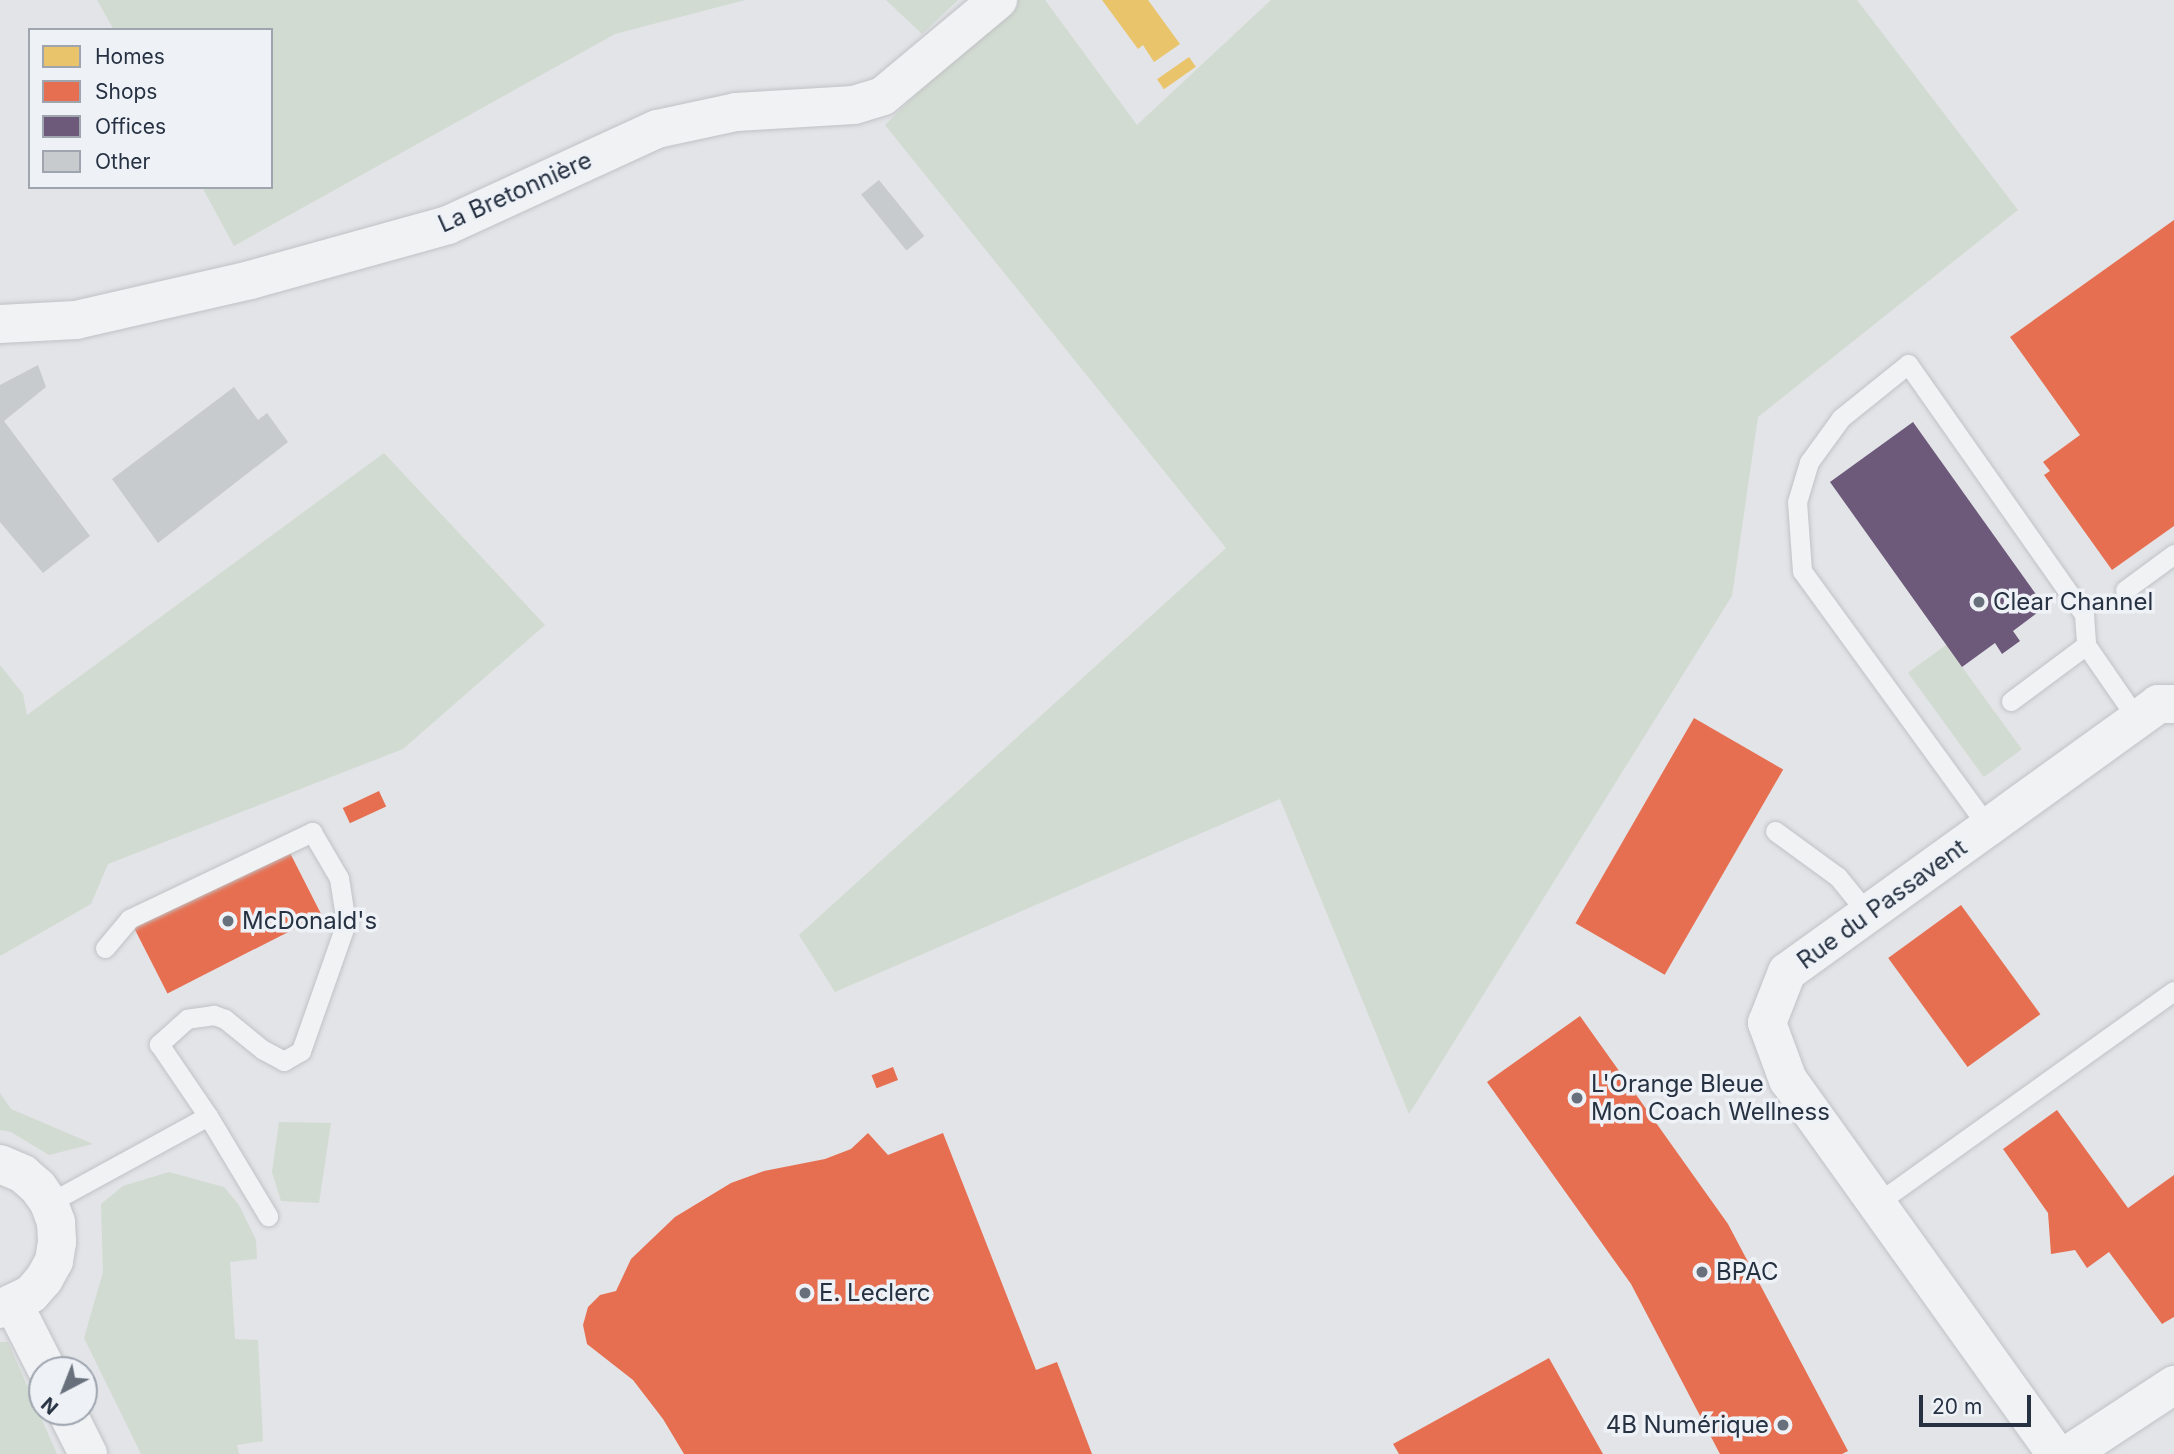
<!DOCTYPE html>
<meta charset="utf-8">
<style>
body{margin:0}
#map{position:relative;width:2174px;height:1454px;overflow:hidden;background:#e2e4e7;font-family:Inter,sans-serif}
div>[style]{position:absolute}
.green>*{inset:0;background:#d2dbd1;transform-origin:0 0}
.homes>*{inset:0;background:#e9c46a;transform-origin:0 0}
.shops>*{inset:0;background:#e76f51;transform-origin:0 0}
.offices>*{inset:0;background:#6d597a}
.building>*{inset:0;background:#c7cbce;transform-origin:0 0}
.roads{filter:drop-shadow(0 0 2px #c0c2c5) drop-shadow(0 0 2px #c0c2c5)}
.lane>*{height:19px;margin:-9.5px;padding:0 9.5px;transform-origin:9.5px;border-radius:9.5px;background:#f1f2f4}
.street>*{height:38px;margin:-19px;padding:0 19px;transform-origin:19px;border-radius:19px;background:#f1f2f4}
.dots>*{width:19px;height:19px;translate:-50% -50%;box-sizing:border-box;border:4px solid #eef2f7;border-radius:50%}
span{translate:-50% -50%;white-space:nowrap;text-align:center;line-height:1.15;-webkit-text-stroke:7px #eef2f7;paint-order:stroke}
.street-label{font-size:24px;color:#263142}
.poi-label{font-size:24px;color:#263142}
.left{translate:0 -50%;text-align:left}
.right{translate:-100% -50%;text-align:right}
.legend{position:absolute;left:28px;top:28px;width:245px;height:161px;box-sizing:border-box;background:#eef2f7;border:2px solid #9ea5af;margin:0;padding:9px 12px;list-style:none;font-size:21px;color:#263142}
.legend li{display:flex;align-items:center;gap:14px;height:35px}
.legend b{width:35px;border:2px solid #9ea5af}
.north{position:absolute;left:28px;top:1356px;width:70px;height:70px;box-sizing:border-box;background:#eef2f7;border:2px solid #9ea5af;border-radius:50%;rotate:222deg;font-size:19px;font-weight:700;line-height:28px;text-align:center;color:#263142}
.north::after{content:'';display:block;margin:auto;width:24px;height:32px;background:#68707c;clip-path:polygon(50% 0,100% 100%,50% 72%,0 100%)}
.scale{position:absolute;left:1919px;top:1395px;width:112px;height:32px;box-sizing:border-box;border:4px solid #263142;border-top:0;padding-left:9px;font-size:21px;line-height:24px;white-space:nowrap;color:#263142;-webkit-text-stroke:5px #eef2f7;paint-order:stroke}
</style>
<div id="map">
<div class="green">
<div style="clip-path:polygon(97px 0,745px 0,615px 34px,234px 246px,202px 187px,271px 187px,271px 30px,114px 30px)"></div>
<div style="clip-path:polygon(886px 0,958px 0,922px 34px)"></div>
<div style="clip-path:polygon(1012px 0,1045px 0,1137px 125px,1271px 0,1857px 0,2018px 210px,1758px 417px,1732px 596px,1409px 1114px,1280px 799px,835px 992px,799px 935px,1226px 548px,885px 125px)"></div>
<div style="clip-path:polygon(384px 453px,545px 625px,403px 749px,108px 864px,91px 904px,0 956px,0 665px,23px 694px,27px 715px)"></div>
<div style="left:1946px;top:645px;width:129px;height:47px;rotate:54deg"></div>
<div style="clip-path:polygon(0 1093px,11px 1109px,93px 1144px,49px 1155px,11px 1132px,0 1130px)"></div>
<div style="clip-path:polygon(279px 1122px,331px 1123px,319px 1203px,281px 1201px,272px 1172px)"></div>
<div style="clip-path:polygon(169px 1172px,224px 1187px,239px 1205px,256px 1240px,257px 1259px,230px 1262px,235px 1339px,258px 1340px,263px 1441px,237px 1445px,239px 1454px,141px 1454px,84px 1338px,103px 1272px,101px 1204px,123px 1186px)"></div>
<div style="clip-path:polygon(0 1342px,8px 1342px,57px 1454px,0 1454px)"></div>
</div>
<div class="homes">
<div style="clip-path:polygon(1102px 0,1148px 0,1180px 44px,1154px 62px,1143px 45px,1138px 49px)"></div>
<div style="left:1189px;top:57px;width:12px;height:39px;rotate:55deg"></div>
</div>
<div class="shops">
<div style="clip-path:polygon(2174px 220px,2174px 526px,2112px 570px,2044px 475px,2050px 471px,2043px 462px,2080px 435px,2010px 337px)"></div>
<div style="left:1694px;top:718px;width:103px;height:237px;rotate:30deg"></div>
<div style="left:379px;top:791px;width:17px;height:40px;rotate:65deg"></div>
<div style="left:288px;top:849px;width:74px;height:173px;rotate:63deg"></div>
<div style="left:1961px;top:905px;width:135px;height:90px;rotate:54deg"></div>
<div style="clip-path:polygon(1580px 1016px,1728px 1224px,1848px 1451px,1842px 1454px,1720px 1454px,1631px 1284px,1487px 1082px)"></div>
<div style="left:893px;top:1067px;width:14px;height:23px;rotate:69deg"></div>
<div style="clip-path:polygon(2057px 1110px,2128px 1208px,2174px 1175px,2174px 1317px,2162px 1324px,2109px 1252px,2087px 1268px,2075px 1250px,2051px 1254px,2048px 1213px,2003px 1149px)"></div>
<div style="clip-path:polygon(868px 1133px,888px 1155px,943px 1133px,1036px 1370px,1057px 1362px,1092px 1454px,684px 1454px,663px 1419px,633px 1380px,587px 1344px,583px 1325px,588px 1307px,600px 1295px,616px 1291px,631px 1259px,675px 1217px,731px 1183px,764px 1171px,825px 1159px,851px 1149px)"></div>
<div style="clip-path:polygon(1549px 1358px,1603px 1454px,1399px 1454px,1393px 1444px)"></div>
</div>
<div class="offices">
<div style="clip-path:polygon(1913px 422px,2045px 607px,2013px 631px,2020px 641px,2002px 654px,1995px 643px,1962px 667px,1830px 482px)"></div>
</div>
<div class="building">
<div style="left:879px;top:180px;width:72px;height:23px;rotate:51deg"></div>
<div style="clip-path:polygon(38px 365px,46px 387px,4px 421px,90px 536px,43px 573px,0 522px,0 385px)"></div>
<div style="clip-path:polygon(234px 387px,258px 420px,267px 413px,288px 442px,158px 543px,112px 479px)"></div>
</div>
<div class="roads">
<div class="lane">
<div style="left:2125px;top:590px;width:61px;rotate:-36.3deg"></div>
<div style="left:2011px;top:701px;width:94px;rotate:-36.7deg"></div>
<div style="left:2086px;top:645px;width:90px;rotate:55.4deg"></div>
<div style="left:1988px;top:827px;width:316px;rotate:-126deg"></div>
<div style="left:1802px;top:571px;width:69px;rotate:-94.1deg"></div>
<div style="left:1797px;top:502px;width:42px;rotate:-73.3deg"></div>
<div style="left:1809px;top:462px;width:54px;rotate:-54deg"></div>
<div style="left:1841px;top:418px;width:86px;rotate:-38.9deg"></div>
<div style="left:1908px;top:364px;width:306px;rotate:54.9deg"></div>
<div style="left:2084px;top:614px;width:31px;rotate:86deg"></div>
<div style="left:1775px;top:831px;width:78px;rotate:36.1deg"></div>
<div style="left:1838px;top:877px;width:48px;rotate:51deg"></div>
<div style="left:105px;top:948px;width:38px;rotate:-50deg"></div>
<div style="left:129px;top:919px;width:203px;rotate:-25.4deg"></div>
<div style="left:312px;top:832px;width:53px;rotate:59.6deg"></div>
<div style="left:339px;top:878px;width:46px;rotate:81.2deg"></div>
<div style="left:346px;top:923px;width:136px;rotate:109.4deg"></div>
<div style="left:301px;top:1051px;width:20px;rotate:150deg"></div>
<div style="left:284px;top:1061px;width:24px;rotate:-152deg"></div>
<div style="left:263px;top:1050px;width:49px;rotate:-140.8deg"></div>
<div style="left:225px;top:1019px;width:12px;rotate:-160deg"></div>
<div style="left:214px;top:1015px;width:27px;rotate:172deg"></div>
<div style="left:187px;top:1019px;width:38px;rotate:138deg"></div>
<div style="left:159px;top:1044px;width:87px;rotate:55.8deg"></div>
<div style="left:49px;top:1203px;width:181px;rotate:-28.7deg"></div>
<div style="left:208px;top:1116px;width:117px;rotate:59deg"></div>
<div style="left:1876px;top:1204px;width:366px;rotate:-35.6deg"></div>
</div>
<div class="street">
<div style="left:0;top:324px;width:76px;rotate:-3deg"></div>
<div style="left:76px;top:320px;width:179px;rotate:-12.9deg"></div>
<div style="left:250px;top:280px;width:205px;rotate:-15.5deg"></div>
<div style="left:448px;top:225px;width:230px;rotate:-24.7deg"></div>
<div style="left:657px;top:129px;width:81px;rotate:-12.1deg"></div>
<div style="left:736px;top:112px;width:118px;rotate:-3.4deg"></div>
<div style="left:854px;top:105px;width:30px;rotate:-17deg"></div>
<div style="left:883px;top:96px;width:150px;rotate:-39.9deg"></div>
<div style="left:0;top:1164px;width:25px;rotate:23deg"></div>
<div style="left:23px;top:1174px;width:20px;rotate:41deg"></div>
<div style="left:38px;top:1187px;width:19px;rotate:55deg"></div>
<div style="left:49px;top:1203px;width:20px;rotate:70deg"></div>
<div style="left:56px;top:1222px;width:20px;rotate:87deg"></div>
<div style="left:57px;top:1242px;width:19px;rotate:99deg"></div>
<div style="left:54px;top:1261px;width:21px;rotate:119deg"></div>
<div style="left:44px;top:1279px;width:20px;rotate:131deg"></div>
<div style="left:31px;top:1294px;width:34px;rotate:154deg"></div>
<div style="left:14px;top:1305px;width:73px;rotate:63.1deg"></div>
<div style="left:67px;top:1412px;width:47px;rotate:63.4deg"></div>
<div style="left:2056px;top:1454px;width:460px;rotate:-125.6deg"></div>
<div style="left:1788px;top:1080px;width:61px;rotate:-110.2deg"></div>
<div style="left:1767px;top:1023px;width:55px;rotate:-68.6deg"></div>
<div style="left:1787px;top:972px;width:458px;rotate:-35.8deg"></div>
<div style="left:2158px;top:704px;width:16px"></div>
<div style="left:2069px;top:1454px;width:126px;rotate:-33.3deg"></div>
</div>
</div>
<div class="dots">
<div style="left:1979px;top:602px;background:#68707c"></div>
<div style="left:228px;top:921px;background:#68707c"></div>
<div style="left:1577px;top:1098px;background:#68707c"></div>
<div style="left:1702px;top:1272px;background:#68707c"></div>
<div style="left:805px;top:1293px;background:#68707c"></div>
<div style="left:1783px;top:1425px;background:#68707c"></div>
</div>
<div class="street-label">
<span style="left:515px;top:192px;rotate:-24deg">La Bretonnière</span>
<span style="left:1882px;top:904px;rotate:-36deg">Rue du Passavent</span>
</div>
<div class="poi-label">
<span class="left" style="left:1993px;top:602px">Clear Channel</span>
<span class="left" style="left:242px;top:921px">McDonald's</span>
<span class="left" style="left:1591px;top:1098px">L'Orange Bleue<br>Mon Coach Wellness</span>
<span class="left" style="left:1716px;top:1272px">BPAC</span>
<span class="left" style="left:819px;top:1293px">E. Leclerc</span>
<span class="right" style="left:1769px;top:1425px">4B Numérique</span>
</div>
<ul class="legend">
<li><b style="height:19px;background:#e9c46a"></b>Homes</li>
<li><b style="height:19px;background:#e76f51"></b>Shops</li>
<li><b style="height:19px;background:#6d597a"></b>Offices</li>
<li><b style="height:19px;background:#c7cbce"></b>Other</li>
</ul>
<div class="north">N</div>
<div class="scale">20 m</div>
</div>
